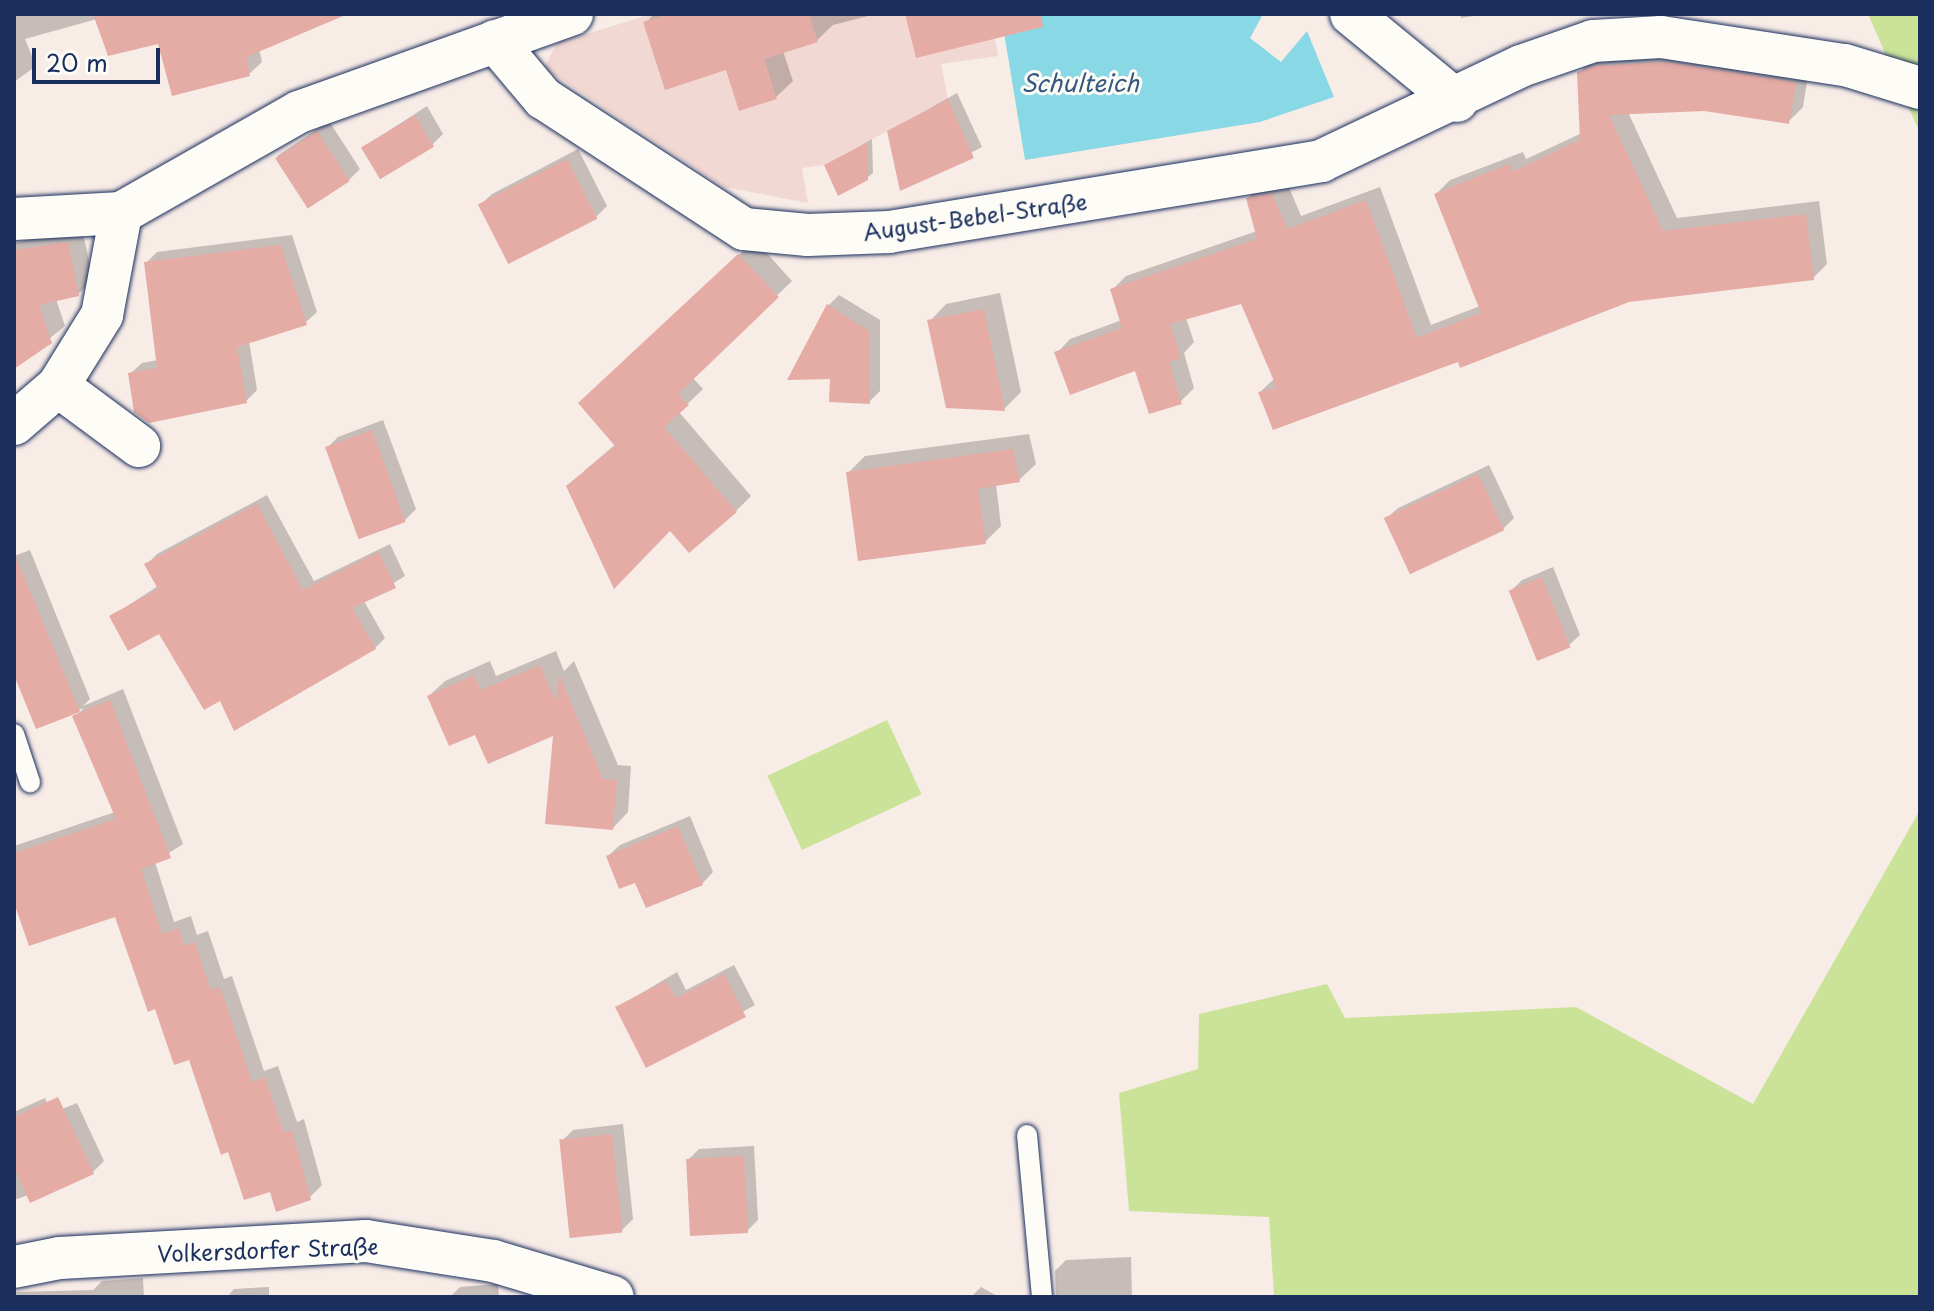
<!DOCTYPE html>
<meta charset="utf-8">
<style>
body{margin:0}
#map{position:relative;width:1934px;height:1311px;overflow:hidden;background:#f8ece7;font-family:"Playpen Sans",sans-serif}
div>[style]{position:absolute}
.built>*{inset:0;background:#f2d8d3}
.green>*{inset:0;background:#cae399;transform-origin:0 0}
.water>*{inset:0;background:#89d8e6}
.shadow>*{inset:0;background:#0003}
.building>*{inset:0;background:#e5aba5;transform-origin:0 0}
.roads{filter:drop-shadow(0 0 2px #1b2f5e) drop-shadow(0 0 2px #1b2f5e)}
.service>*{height:20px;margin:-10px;padding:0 10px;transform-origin:10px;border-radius:10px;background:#fdfcf7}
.minor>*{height:42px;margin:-21px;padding:0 21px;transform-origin:21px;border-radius:21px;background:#fdfcf7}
span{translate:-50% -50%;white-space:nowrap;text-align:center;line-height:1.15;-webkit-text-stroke:6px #fdfcf7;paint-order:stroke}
.street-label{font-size:22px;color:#1b2f5e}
.water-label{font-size:24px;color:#365980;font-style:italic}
.frame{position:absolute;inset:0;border:16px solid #1b2f5e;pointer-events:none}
.scale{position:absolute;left:32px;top:48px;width:128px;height:36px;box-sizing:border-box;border:4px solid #1b2f5e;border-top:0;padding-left:10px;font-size:24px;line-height:28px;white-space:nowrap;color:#1b2f5e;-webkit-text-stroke:6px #fdfcf7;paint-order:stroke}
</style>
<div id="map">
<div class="built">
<div style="clip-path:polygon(652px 14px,991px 14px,998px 56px,941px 64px,948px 99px,824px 165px,802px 168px,808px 203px,724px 187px,544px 68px,557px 43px)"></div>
</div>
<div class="green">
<div style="clip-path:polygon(1868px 14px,1920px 14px,1920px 133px)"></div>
<div style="left:887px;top:720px;width:82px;height:132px;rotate:65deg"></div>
<div style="clip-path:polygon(1920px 810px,1920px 1297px,1274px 1297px,1269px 1217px,1129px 1211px,1119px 1093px,1198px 1069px,1199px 1014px,1327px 984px,1345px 1018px,1576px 1007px,1753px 1104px)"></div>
</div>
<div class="water">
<div style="clip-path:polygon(1001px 14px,1263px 14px,1250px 38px,1281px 62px,1307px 31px,1334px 97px,1260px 122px,1025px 160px)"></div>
</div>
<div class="shadow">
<div style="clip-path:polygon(14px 14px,339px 14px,259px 49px,262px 62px,249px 74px,97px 19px,25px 39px,36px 66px,14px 82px)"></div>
<div style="clip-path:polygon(654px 14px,876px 14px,833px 25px,817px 40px,783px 51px,793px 81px,776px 97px,646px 23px)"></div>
<div style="clip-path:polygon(1460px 14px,1487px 14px,1461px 18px)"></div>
<div style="clip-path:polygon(1611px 52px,1809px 68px,1803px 107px,1789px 121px,1704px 109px,1628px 112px,1677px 218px,1819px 201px,1827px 264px,1813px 278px,1629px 300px,1459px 360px,1260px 392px,1275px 378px,1243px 302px,1186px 318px,1194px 342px,1184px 353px,1194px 388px,1180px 402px,1137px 369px,1057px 353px,1070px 339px,1122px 320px,1112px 290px,1126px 276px,1257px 231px,1248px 198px,1262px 184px,1286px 180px,1301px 216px,1380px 187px,1431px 325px,1480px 306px,1436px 194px,1450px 180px,1523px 152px,1526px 159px,1582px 133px,1579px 73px,1593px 59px)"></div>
<div style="clip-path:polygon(957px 93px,982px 147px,902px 188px,890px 131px)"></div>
<div style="clip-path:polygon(427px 106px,443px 134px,432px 145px,364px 147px)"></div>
<div style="clip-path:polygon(329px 121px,360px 169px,349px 180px,277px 156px)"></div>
<div style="clip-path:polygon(872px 139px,873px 173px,867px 178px,827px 165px)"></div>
<div style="clip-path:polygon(578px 149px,607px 206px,596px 217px,509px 262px,480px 205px,492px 194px)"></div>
<div style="clip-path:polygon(82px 228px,93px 280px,78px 294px,56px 299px,65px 326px,14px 367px,14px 243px)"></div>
<div style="clip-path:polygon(292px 235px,317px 312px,305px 323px,249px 341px,257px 390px,246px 401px,130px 374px,142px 363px,158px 360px,146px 263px,157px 252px)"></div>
<div style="clip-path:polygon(755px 240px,792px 281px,692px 377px,703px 389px,679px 412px,751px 496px,736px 511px,670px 529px,584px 471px,616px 444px,596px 388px)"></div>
<div style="clip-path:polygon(1000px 293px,1021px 392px,1004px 409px,930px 321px,946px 304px)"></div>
<div style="clip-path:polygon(839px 295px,880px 320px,880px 391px,869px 402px,832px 377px,828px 306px)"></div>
<div style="clip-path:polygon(383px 420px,416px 509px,405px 520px,327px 448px,338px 437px)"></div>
<div style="clip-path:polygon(1029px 434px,1036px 464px,1019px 480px,996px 484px,1001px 526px,985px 542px,848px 473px,865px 456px)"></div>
<div style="clip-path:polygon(1489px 465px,1514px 518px,1503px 529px,1386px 519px,1398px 508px)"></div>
<div style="clip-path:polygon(267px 495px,314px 581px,390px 544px,405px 576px,364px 601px,385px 638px,375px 648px,220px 698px,159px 632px,112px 616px,158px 586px,147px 564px,157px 554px)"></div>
<div style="clip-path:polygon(30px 550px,90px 699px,83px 706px,123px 689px,183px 844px,155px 862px,174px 922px,191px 916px,197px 935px,208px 931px,224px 979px,232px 976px,264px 1071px,278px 1066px,297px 1122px,304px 1119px,322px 1185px,309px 1198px,271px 1189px,229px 1149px,190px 1058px,117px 914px,14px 903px,14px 846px,115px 812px,75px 717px,84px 708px,37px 727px,14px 670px,14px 556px)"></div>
<div style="clip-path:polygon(1553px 567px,1580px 635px,1568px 646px,1511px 591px,1522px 580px)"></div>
<div style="clip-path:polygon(556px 651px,564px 671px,574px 661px,618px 765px,631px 766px,628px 812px,613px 828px,555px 733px,476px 732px,429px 696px,445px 681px,490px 661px,496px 676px)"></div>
<div style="clip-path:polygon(690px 816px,713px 872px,702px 884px,636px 880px,608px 856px,620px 845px)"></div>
<div style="clip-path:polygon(734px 965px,755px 1005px,647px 1065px,618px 1007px,677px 972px,686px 990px)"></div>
<div style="clip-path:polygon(45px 1098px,52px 1113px,77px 1103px,104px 1161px,93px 1172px,14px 1200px,14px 1112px)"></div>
<div style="clip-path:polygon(623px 1124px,633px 1219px,622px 1230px,562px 1141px,573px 1130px)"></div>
<div style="clip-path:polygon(754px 1146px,758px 1220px,747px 1231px,688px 1160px,699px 1149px)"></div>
<div style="clip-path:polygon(1131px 1257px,1132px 1297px,1056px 1297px,1055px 1271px,1066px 1260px)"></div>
<div style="clip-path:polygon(143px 1278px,144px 1297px,14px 1297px,14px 1292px,93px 1290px,102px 1281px)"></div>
<div style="clip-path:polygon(498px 1284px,499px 1297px,450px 1297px,460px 1287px)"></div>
<div style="clip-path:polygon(269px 1287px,269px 1297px,227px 1297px,234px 1289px)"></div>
<div style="clip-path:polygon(981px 1287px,999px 1297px,971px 1297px)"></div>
</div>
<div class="building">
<div style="clip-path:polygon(93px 14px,348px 14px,246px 57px,250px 76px,172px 96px,158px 44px,108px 56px)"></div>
<div style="clip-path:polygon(668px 14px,809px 14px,818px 42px,764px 59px,777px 99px,739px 111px,726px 70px,665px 90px,643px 22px)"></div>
<div style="clip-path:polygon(905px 14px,1041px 14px,1043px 27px,916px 58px)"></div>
<div style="clip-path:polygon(1666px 62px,1796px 82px,1789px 124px,1704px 111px,1609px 115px,1663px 231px,1806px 214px,1814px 280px,1629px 302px,1460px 368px,1458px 362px,1273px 430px,1258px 392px,1277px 388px,1241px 304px,1170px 324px,1181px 358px,1169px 362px,1182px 404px,1149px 414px,1135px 371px,1070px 395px,1054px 352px,1122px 328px,1110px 289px,1257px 239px,1246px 198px,1272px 193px,1287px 229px,1366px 200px,1417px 338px,1481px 313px,1434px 194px,1509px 164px,1512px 172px,1580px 140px,1577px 72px,1595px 66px)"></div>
<div style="clip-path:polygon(948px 99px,974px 158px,900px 191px,887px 131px)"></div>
<div style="left:415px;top:115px;width:37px;height:63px;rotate:59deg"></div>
<div style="left:317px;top:131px;width:60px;height:50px;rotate:57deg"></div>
<div style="clip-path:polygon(868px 142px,868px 180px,838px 196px,824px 165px)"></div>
<div style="left:567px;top:159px;width:67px;height:100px;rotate:63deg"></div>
<div style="clip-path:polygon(68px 242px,79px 296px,39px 305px,52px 343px,14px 369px,14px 250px)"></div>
<div style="clip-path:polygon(281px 245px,307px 325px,237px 347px,247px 403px,149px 423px,134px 412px,128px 373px,157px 368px,144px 262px)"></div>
<div style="clip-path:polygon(738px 254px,779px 297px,678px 394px,689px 405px,664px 427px,737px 512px,689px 553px,670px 531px,614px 589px,566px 486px,615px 446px,578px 403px)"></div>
<div style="clip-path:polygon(827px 304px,869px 331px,870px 404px,829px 402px,830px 379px,787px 380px)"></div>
<div style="clip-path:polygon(984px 309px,1005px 411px,946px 408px,927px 320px)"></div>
<div style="left:372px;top:430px;width:98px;height:50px;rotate:70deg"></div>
<div style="clip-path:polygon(1013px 449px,1020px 482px,978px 489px,986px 544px,858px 561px,846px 472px)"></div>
<div style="left:1478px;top:474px;width:62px;height:104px;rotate:65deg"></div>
<div style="clip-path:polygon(257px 504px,303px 590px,379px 552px,396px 588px,352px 608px,376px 649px,234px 731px,220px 701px,204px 710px,159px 634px,128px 651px,109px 616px,158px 589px,144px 564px)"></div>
<div style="clip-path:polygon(14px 552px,80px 712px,36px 729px,14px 675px)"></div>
<div style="left:1542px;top:577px;width:76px;height:36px;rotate:68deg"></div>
<div style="clip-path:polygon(540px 665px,556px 702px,559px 674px,603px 779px,617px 780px,613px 830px,545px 824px,553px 736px,488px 764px,475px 735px,449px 746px,427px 696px,474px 675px,481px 690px)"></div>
<div style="clip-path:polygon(110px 700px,171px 858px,141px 869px,162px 934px,179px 928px,184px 946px,195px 942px,211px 990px,220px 987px,252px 1082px,265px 1077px,284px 1133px,292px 1130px,311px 1200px,276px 1212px,270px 1192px,244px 1200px,228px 1152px,221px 1155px,189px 1060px,174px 1065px,155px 1009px,148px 1012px,115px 917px,29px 946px,14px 903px,14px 853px,116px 819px,72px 716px)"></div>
<div style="clip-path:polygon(678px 826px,703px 885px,646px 908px,635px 883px,619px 889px,606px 856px)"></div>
<div style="clip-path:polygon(724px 974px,746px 1017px,646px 1068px,615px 1007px,666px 981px,676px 998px)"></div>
<div style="clip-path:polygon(58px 1097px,94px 1174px,30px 1203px,14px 1167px,14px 1117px)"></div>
<div style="left:612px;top:1134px;width:99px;height:53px;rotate:84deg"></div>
<div style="left:744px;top:1156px;width:77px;height:58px;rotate:87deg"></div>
</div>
<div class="roads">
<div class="service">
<div style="left:14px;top:734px;width:51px;rotate:71.6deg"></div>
<div style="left:1027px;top:1135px;width:163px;rotate:84.7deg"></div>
</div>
<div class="minor">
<div style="left:1351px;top:14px;width:137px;rotate:39.4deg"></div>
<div style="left:495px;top:41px;width:75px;rotate:49.9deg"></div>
<div style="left:543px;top:98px;width:240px;rotate:33.1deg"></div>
<div style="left:744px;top:229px;width:64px;rotate:5.4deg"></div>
<div style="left:808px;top:235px;width:81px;rotate:-2.1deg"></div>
<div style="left:889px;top:232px;width:438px;rotate:-9.3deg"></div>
<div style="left:1321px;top:161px;width:221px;rotate:-25.4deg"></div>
<div style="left:1521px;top:66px;width:76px;rotate:-19.1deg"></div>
<div style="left:1593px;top:41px;width:68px;rotate:-3.4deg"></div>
<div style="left:1661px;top:37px;width:186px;rotate:8.7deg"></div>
<div style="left:1845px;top:65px;width:78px;rotate:17deg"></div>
<div style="left:14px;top:219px;width:107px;rotate:-3.2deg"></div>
<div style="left:121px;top:213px;width:205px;rotate:-29.6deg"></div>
<div style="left:299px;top:112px;width:290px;rotate:-19.7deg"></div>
<div style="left:58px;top:386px;width:101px;rotate:36.5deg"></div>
<div style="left:14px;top:424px;width:58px;rotate:-40.8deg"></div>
<div style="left:58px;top:386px;width:84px;rotate:-58.2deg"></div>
<div style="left:102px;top:315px;width:104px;rotate:-79.4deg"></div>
<div style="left:14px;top:1267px;width:47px;rotate:-11.1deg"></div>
<div style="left:60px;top:1258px;width:306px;rotate:-3.2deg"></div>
<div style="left:366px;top:1241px;width:129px;rotate:8.9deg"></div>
<div style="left:493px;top:1261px;width:125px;rotate:16.7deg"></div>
</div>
</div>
<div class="street-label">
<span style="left:975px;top:216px;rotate:-8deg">August-Bebel-Straße</span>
<span style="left:268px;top:1249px;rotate:-2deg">Volkersdorfer Straße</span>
</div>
<div class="water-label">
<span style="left:1080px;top:83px">Schulteich</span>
</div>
<div class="frame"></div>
<div class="scale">20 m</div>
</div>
